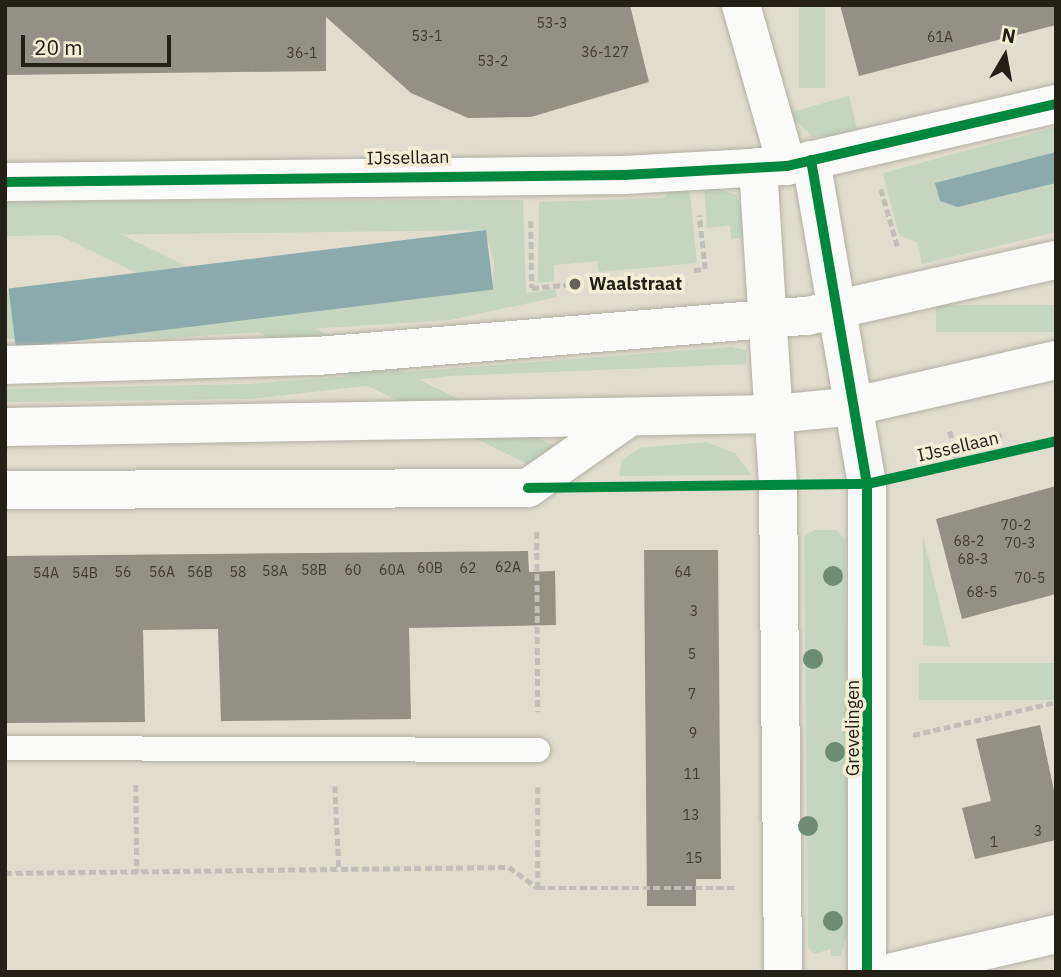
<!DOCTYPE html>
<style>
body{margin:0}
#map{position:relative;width:1061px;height:977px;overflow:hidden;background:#e0dcce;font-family:"IBM Plex Sans",sans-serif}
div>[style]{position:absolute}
.green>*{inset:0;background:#c5d5c1;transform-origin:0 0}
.water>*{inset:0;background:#8aaaac;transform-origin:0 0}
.building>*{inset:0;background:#939086}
.path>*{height:4.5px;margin-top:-2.25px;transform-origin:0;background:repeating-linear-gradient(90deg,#c0bfba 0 7px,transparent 0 10.5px)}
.roads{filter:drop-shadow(0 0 2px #b2afa5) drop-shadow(0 0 2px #b2afa5)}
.service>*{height:24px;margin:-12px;padding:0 12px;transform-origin:12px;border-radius:12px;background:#fafaf8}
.minor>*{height:38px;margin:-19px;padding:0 19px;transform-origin:19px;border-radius:19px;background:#fafaf8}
.secondary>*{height:38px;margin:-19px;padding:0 19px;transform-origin:19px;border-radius:19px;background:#fafaf8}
.cycleway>*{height:10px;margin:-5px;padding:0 5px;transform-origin:5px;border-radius:5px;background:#00873e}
.trees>*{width:20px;height:20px;margin:-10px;border-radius:50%;background:#6e8c73}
.dots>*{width:19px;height:19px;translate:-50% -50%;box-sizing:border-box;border:4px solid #f4eed4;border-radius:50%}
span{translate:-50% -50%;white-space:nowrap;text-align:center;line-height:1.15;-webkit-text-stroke:7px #f4eed4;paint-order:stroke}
.number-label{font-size:14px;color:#3f3c33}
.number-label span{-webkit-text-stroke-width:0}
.street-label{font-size:18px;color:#232017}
.poi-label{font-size:18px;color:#232017;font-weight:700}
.left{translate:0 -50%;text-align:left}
.frame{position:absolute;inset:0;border:7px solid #232017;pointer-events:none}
.north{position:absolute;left:970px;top:21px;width:70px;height:70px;-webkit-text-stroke:5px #f4eed4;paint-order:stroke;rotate:10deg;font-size:19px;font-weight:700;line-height:28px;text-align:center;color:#232017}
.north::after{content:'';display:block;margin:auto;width:24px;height:32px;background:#232017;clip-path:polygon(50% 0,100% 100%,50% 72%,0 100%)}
.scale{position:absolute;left:21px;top:35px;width:150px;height:32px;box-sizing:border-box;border:4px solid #232017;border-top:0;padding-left:9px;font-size:21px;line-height:24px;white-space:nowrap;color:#232017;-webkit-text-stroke:5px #f4eed4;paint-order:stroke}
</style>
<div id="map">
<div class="green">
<div style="left:799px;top:5px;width:26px;height:83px"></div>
<div style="clip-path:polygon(849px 96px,858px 133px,813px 137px,788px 113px)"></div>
<div style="clip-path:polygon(1056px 127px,1056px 152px,936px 183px,958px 207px,1056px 183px,1056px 232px,922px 264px,917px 242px,899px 235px,883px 173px)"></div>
<div style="clip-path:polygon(689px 184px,697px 263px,599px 272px,597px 261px,554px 265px,554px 281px,538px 283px,539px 202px,664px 198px,675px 185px)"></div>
<div style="clip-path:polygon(704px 184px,736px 195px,752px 236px,731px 239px,730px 225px,707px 228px)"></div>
<div style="clip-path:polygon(523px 200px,526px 293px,556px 289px,557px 297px,450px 320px,167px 338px,5px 339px,5px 293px,492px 290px,494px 261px,485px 230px,5px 236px,5px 202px)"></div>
<div style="left:1056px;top:305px;width:27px;height:120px;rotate:90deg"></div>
<div style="clip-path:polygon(731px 347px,746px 350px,746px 364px,450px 376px,252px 399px,5px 402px,5px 389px,247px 384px)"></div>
<div style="clip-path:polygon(706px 442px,735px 453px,751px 475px,619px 476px,622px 461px,639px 448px)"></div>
<div style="left:555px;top:446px;width:28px;height:550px;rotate:116deg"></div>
<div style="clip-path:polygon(814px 530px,837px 530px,845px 541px,849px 925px,841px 956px,831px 956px,831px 949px,814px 954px,808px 947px,804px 537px)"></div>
<div style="clip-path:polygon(923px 536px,950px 647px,923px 645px)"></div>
<div style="left:1056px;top:663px;width:37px;height:137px;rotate:90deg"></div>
</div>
<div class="water">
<div style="clip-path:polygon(1056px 152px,1056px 183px,958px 207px,940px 201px,935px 183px)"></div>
<div style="left:486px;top:230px;width:60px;height:481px;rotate:83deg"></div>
</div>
<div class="building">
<div style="clip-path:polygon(5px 5px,630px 5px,649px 82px,531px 117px,468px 118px,411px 93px,326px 17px,326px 71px,5px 75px)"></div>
<div style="clip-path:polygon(840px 5px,1056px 5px,1056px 25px,859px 76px)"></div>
<div style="clip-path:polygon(1056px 486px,1056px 594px,962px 619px,936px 519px)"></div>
<div style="clip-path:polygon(644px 550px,718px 550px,721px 879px,696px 879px,696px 906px,647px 906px)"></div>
<div style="clip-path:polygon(528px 551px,529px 572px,555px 571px,556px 625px,409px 628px,411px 719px,221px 721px,218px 629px,143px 630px,145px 722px,6px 723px,5px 556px)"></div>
<div style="clip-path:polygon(1040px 725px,1056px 800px,1056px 840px,975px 859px,962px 808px,991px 801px,976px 739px)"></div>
</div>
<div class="path">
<div style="left:881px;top:189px;width:61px;rotate:73.9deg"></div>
<div style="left:531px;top:221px;width:67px;rotate:89.1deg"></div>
<div style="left:532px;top:288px;width:43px;rotate:-5.3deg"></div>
<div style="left:694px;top:270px;width:11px;rotate:-5deg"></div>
<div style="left:705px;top:269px;width:54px;rotate:-96.3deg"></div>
<div style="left:950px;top:431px;width:36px;rotate:76deg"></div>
<div style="left:954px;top:446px;width:49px;rotate:-12.9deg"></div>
<div style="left:537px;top:532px;width:180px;rotate:89.7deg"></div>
<div style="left:913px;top:735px;width:147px;rotate:-13deg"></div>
<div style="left:136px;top:785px;width:86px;rotate:89.3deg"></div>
<div style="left:335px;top:786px;width:83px;rotate:87.2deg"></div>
<div style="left:538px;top:787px;width:100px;rotate:90deg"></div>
<div style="left:5px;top:873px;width:504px;rotate:-0.68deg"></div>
<div style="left:509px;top:867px;width:36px;rotate:36deg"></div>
<div style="left:538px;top:888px;width:198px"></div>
</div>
<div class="roads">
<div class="service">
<div style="left:5px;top:748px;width:533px;rotate:0.21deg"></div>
</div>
<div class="minor">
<div style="left:741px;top:5px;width:167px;rotate:74.1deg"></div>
<div style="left:811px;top:160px;width:329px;rotate:80.2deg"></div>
<div style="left:867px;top:484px;width:488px;rotate:90deg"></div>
<div style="left:758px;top:167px;width:320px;rotate:86.4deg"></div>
<div style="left:778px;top:486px;width:486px;rotate:89.4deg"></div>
<div style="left:5px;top:182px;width:619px;rotate:-0.65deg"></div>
<div style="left:624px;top:175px;width:163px;rotate:-3.2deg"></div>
<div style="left:787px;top:166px;width:276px;rotate:-13deg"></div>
<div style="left:5px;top:490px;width:523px;rotate:-0.22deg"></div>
<div style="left:528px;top:488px;width:122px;rotate:-35deg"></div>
<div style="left:893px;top:972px;width:167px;rotate:-13.1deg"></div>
</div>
<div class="secondary">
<div style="left:5px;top:365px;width:312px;rotate:-1.7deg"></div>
<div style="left:317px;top:356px;width:492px;rotate:-4.7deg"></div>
<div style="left:807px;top:316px;width:255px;rotate:-12.7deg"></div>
<div style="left:5px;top:427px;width:770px;rotate:-0.97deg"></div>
<div style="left:775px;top:414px;width:80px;rotate:-5.7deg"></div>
<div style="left:855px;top:406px;width:206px;rotate:-12.9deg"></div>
</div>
</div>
<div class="cycleway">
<div style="left:811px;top:160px;width:329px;rotate:80.2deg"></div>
<div style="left:867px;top:484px;width:488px;rotate:90deg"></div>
<div style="left:5px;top:182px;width:619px;rotate:-0.65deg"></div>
<div style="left:624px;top:175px;width:163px;rotate:-3.2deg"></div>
<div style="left:787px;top:166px;width:276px;rotate:-13deg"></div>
<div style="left:528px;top:488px;width:339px;rotate:-0.7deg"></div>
<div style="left:867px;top:484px;width:194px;rotate:-12.8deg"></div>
</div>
<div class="trees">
<div style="left:833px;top:576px"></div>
<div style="left:813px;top:659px"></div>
<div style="left:835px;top:752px"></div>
<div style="left:808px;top:826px"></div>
<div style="left:833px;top:921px"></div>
</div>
<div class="dots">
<div style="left:575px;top:284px;background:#656257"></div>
</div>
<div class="number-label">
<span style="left:552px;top:23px">53-3</span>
<span style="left:427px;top:36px">53-1</span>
<span style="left:940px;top:37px">61A</span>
<span style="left:605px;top:52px">36-127</span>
<span style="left:302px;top:53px">36-1</span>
<span style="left:493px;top:61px">53-2</span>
<span style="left:1016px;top:525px">70-2</span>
<span style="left:969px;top:541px">68-2</span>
<span style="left:1020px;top:543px">70-3</span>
<span style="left:973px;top:559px">68-3</span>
<span style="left:508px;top:567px">62A</span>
<span style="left:430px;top:568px">60B</span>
<span style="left:468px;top:568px">62</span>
<span style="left:314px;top:570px">58B</span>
<span style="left:353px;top:570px">60</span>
<span style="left:392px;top:570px">60A</span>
<span style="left:275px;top:571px">58A</span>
<span style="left:123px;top:572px">56</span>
<span style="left:162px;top:572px">56A</span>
<span style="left:200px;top:572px">56B</span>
<span style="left:238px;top:572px">58</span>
<span style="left:683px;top:572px">64</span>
<span style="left:46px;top:573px">54A</span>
<span style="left:85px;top:573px">54B</span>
<span style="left:1030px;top:578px">70-5</span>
<span style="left:982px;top:592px">68-5</span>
<span style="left:694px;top:611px">3</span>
<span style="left:692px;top:654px">5</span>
<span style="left:692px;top:694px">7</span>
<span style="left:693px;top:733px">9</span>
<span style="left:692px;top:774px">11</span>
<span style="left:691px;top:815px">13</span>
<span style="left:1038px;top:831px">3</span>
<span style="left:994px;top:842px">1</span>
<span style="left:694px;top:858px">15</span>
</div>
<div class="street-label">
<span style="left:408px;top:158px;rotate:-1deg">IJssellaan</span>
<span style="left:958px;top:447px;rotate:-13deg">IJssellaan</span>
<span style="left:853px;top:728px;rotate:-90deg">Grevelingen</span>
</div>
<div class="poi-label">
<span class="left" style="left:589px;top:284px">Waalstraat</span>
</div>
<div class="frame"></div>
<div class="north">N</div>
<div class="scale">20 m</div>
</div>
